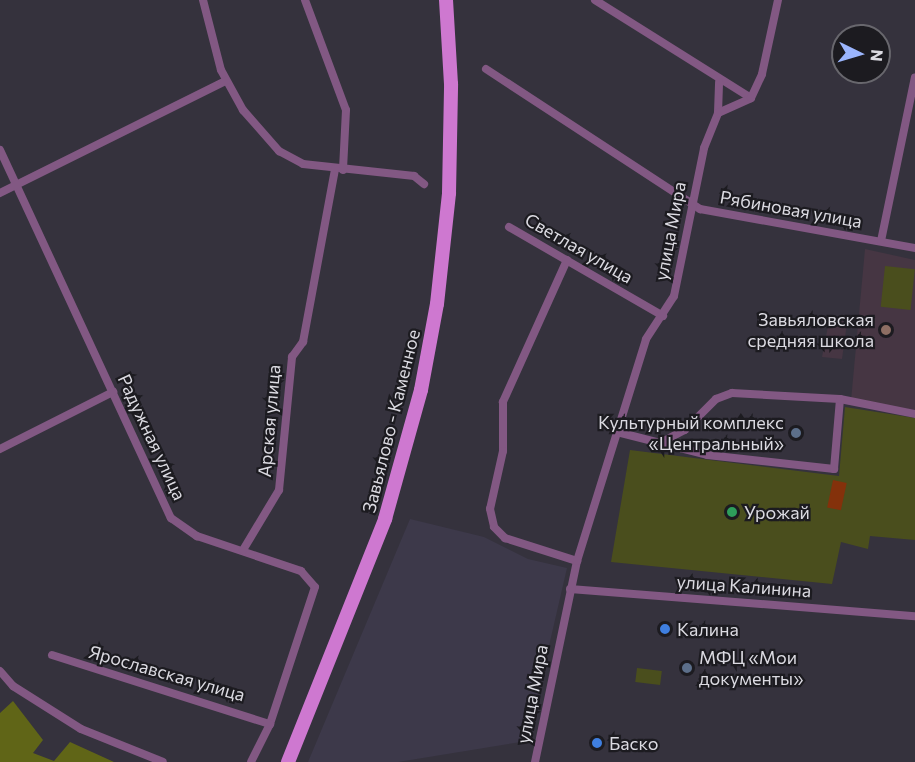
<!DOCTYPE html>
<meta charset="utf-8">
<style>
body{margin:0}
#map{position:relative;width:915px;height:762px;overflow:hidden;background:#35323d;font-family:Commissioner,sans-serif}
div>[style]{position:absolute}
.industrial>*{inset:0;background:#3d394a}
.education>*{inset:0;background:#463643}
.green>*{inset:0;background:#4a4e1d;transform-origin:0 0}
.forest>*{inset:0;background:#606517}
.building>*{inset:0;background:#84310b;transform-origin:0 0}
.minor>*{height:8px;margin:-4px;padding:0 4px;transform-origin:4px;border-radius:4px;background:#825883}
.primary>*{height:14px;margin:-7px;padding:0 7px;transform-origin:7px;border-radius:7px;background:#ce78d0}
.dots>*{width:16px;height:16px;translate:-50% -50%;box-sizing:border-box;border:3px solid #1c1b20;border-radius:50%}
span{translate:-50% -50%;white-space:nowrap;text-align:center;line-height:1.15;-webkit-text-stroke:4.5px #1c1b20;paint-order:stroke}
.street-label{font-size:18px;color:#dbdae1}
.poi-label{font-size:18px;color:#dbdae1}
.right{translate:-100% -50%;text-align:right}
.left{translate:0 -50%;text-align:left}
.north{position:absolute;left:831px;top:24px;width:60px;height:60px;box-sizing:border-box;background:#1c1b20;border:2px solid #68676d;border-radius:50%;rotate:95deg;font-size:16px;font-weight:700;line-height:24px;text-align:center;color:#dbdae1}
.north::after{content:'';display:block;margin:auto;width:21px;height:27px;background:#9bb5fd;clip-path:polygon(50% 0,100% 100%,50% 72%,0 100%)}
</style>
<div id="map">
<div class="industrial">
<div style="clip-path:polygon(410px 519px,484px 537px,528px 559px,567px 568px,527px 741px,398px 762px,308px 762px)"></div>
</div>
<div class="education">
<div style="clip-path:polygon(865px 249px,915px 260px,915px 410px,851px 401px)"></div>
<div style="clip-path:polygon(830px 316px,847px 323px,842px 359px,822px 357px)"></div>
</div>
<div class="green">
<div style="left:885px;top:266px;width:30px;height:41px;rotate:6deg"></div>
<div style="clip-path:polygon(845px 407px,915px 418px,915px 540px,870px 536px,868px 549px,841px 542px,832px 584px,611px 562px,630px 450px,839px 476px)"></div>
<div style="left:637px;top:668px;width:25px;height:14px;rotate:7deg"></div>
</div>
<div class="forest">
<div style="clip-path:polygon(13px 701px,43px 740px,33px 753px,54px 761px,70px 742px,114px 762px,0 762px,0 713px)"></div>
</div>
<div class="building">
<div style="left:833px;top:480px;width:14px;height:28px;rotate:12deg"></div>
</div>
<div class="minor">
<div style="left:203px;top:0;width:72px;rotate:75.6deg"></div>
<div style="left:221px;top:70px;width:46px;rotate:61.2deg"></div>
<div style="left:243px;top:110px;width:55px;rotate:48.7deg"></div>
<div style="left:279px;top:151px;width:27px;rotate:28deg"></div>
<div style="left:303px;top:164px;width:112px;rotate:6.2deg"></div>
<div style="left:414px;top:176px;width:13px;rotate:39deg"></div>
<div style="left:305px;top:0;width:117px;rotate:69.6deg"></div>
<div style="left:346px;top:110px;width:60px;rotate:92.9deg"></div>
<div style="left:595px;top:0;width:184px;rotate:32.1deg"></div>
<div style="left:486px;top:69px;width:256px;rotate:33.2deg"></div>
<div style="left:700px;top:209px;width:219px;rotate:10.3deg"></div>
<div style="left:718px;top:113px;width:31px;rotate:-88deg"></div>
<div style="left:0;top:150px;width:406px;rotate:65.1deg"></div>
<div style="left:171px;top:518px;width:32px;rotate:35deg"></div>
<div style="left:197px;top:536px;width:110px;rotate:18.6deg"></div>
<div style="left:301px;top:571px;width:21px;rotate:49deg"></div>
<div style="left:315px;top:587px;width:144px;rotate:108.2deg"></div>
<div style="left:270px;top:724px;width:42px;rotate:116.6deg"></div>
<div style="left:0;top:193px;width:252px;rotate:-26.4deg"></div>
<div style="left:509px;top:227px;width:178px;rotate:30deg"></div>
<div style="left:881px;top:241px;width:167px;rotate:-78.3deg"></div>
<div style="left:567px;top:260px;width:156px;rotate:114.3deg"></div>
<div style="left:503px;top:402px;width:49px;rotate:90deg"></div>
<div style="left:503px;top:451px;width:59px;rotate:102.6deg"></div>
<div style="left:490px;top:509px;width:18px;rotate:77deg"></div>
<div style="left:494px;top:527px;width:16px;rotate:45deg"></div>
<div style="left:505px;top:538px;width:76px;rotate:17.7deg"></div>
<div style="left:617px;top:432px;width:93px;rotate:14.3deg"></div>
<div style="left:707px;top:455px;width:128px;rotate:6.3deg"></div>
<div style="left:834px;top:469px;width:70px;rotate:-85.1deg"></div>
<div style="left:662px;top:442px;width:26px;rotate:-28deg"></div>
<div style="left:685px;top:430px;width:44px;rotate:-45deg"></div>
<div style="left:716px;top:399px;width:17px;rotate:-21deg"></div>
<div style="left:732px;top:393px;width:108px;rotate:3.2deg"></div>
<div style="left:840px;top:399px;width:76px;rotate:11.3deg"></div>
<div style="left:0;top:449px;width:127px;rotate:-26.8deg"></div>
<div style="left:243px;top:550px;width:70px;rotate:-59deg"></div>
<div style="left:279px;top:490px;width:134px;rotate:-84.4deg"></div>
<div style="left:292px;top:357px;width:19px;rotate:-54deg"></div>
<div style="left:303px;top:342px;width:176px;rotate:-79.5deg"></div>
<div style="left:570px;top:589px;width:346px;rotate:4.5deg"></div>
<div style="left:52px;top:655px;width:229px;rotate:17.6deg"></div>
<div style="left:0;top:671px;width:20px;rotate:49deg"></div>
<div style="left:13px;top:686px;width:80px;rotate:32.3deg"></div>
<div style="left:81px;top:729px;width:88px;rotate:21.9deg"></div>
<div style="left:535px;top:762px;width:205px;rotate:-78.2deg"></div>
<div style="left:577px;top:561px;width:232px;rotate:-72.7deg"></div>
<div style="left:646px;top:339px;width:51px;rotate:-56.9deg"></div>
<div style="left:674px;top:296px;width:151px;rotate:-78.5deg"></div>
<div style="left:704px;top:148px;width:38px;rotate:-68deg"></div>
<div style="left:718px;top:113px;width:36px;rotate:-24deg"></div>
<div style="left:751px;top:98px;width:26px;rotate:-65deg"></div>
<div style="left:762px;top:74px;width:76px;rotate:-77.8deg"></div>
</div>
<div class="primary">
<div style="left:288px;top:762px;width:262px;rotate:-68.2deg"></div>
<div style="left:385px;top:519px;width:134px;rotate:-74.4deg"></div>
<div style="left:421px;top:390px;width:87px;rotate:-79.5deg"></div>
<div style="left:437px;top:304px;width:112px;rotate:-83.8deg"></div>
<div style="left:449px;top:193px;width:109px;rotate:-88.9deg"></div>
<div style="left:451px;top:84px;width:84px;rotate:-93.4deg"></div>
</div>
<div class="dots">
<div style="left:886px;top:330px;background:#8d6e63"></div>
<div style="left:796px;top:433px;background:#5c6f8a"></div>
<div style="left:732px;top:512px;background:#2e9e5b"></div>
<div style="left:665px;top:629px;background:#3f7fe0"></div>
<div style="left:687px;top:668px;background:#5c6f8a"></div>
<div style="left:597px;top:743px;background:#3f7fe0"></div>
</div>
<div class="street-label">
<span style="left:791px;top:209px;rotate:10deg">Рябиновая улица</span>
<span style="left:670px;top:231px;rotate:-79deg">улица Мира</span>
<span style="left:579px;top:248px;rotate:30deg">Светлая улица</span>
<span style="left:269px;top:421px;rotate:-85deg">Арская улица</span>
<span style="left:391px;top:421px;rotate:-76deg">Завьялово - Каменное</span>
<span style="left:152px;top:437px;rotate:65deg">Радужная улица</span>
<span style="left:744px;top:586px;rotate:4deg">улица Калинина</span>
<span style="left:167px;top:673px;rotate:16deg">Ярославская улица</span>
<span style="left:532px;top:694px;rotate:-79deg">улица Мира</span>
</div>
<div class="poi-label">
<span class="right" style="left:874px;top:330px">Завьяловская<br>средняя школа</span>
<span class="right" style="left:784px;top:433px">Культурный комплекс<br>«Центральный»</span>
<span class="left" style="left:744px;top:512px">Урожай</span>
<span class="left" style="left:677px;top:629px">Калина</span>
<span class="left" style="left:699px;top:668px">МФЦ «Мои<br>документы»</span>
<span class="left" style="left:609px;top:743px">Баско</span>
</div>
<div class="north">N</div>
</div>
